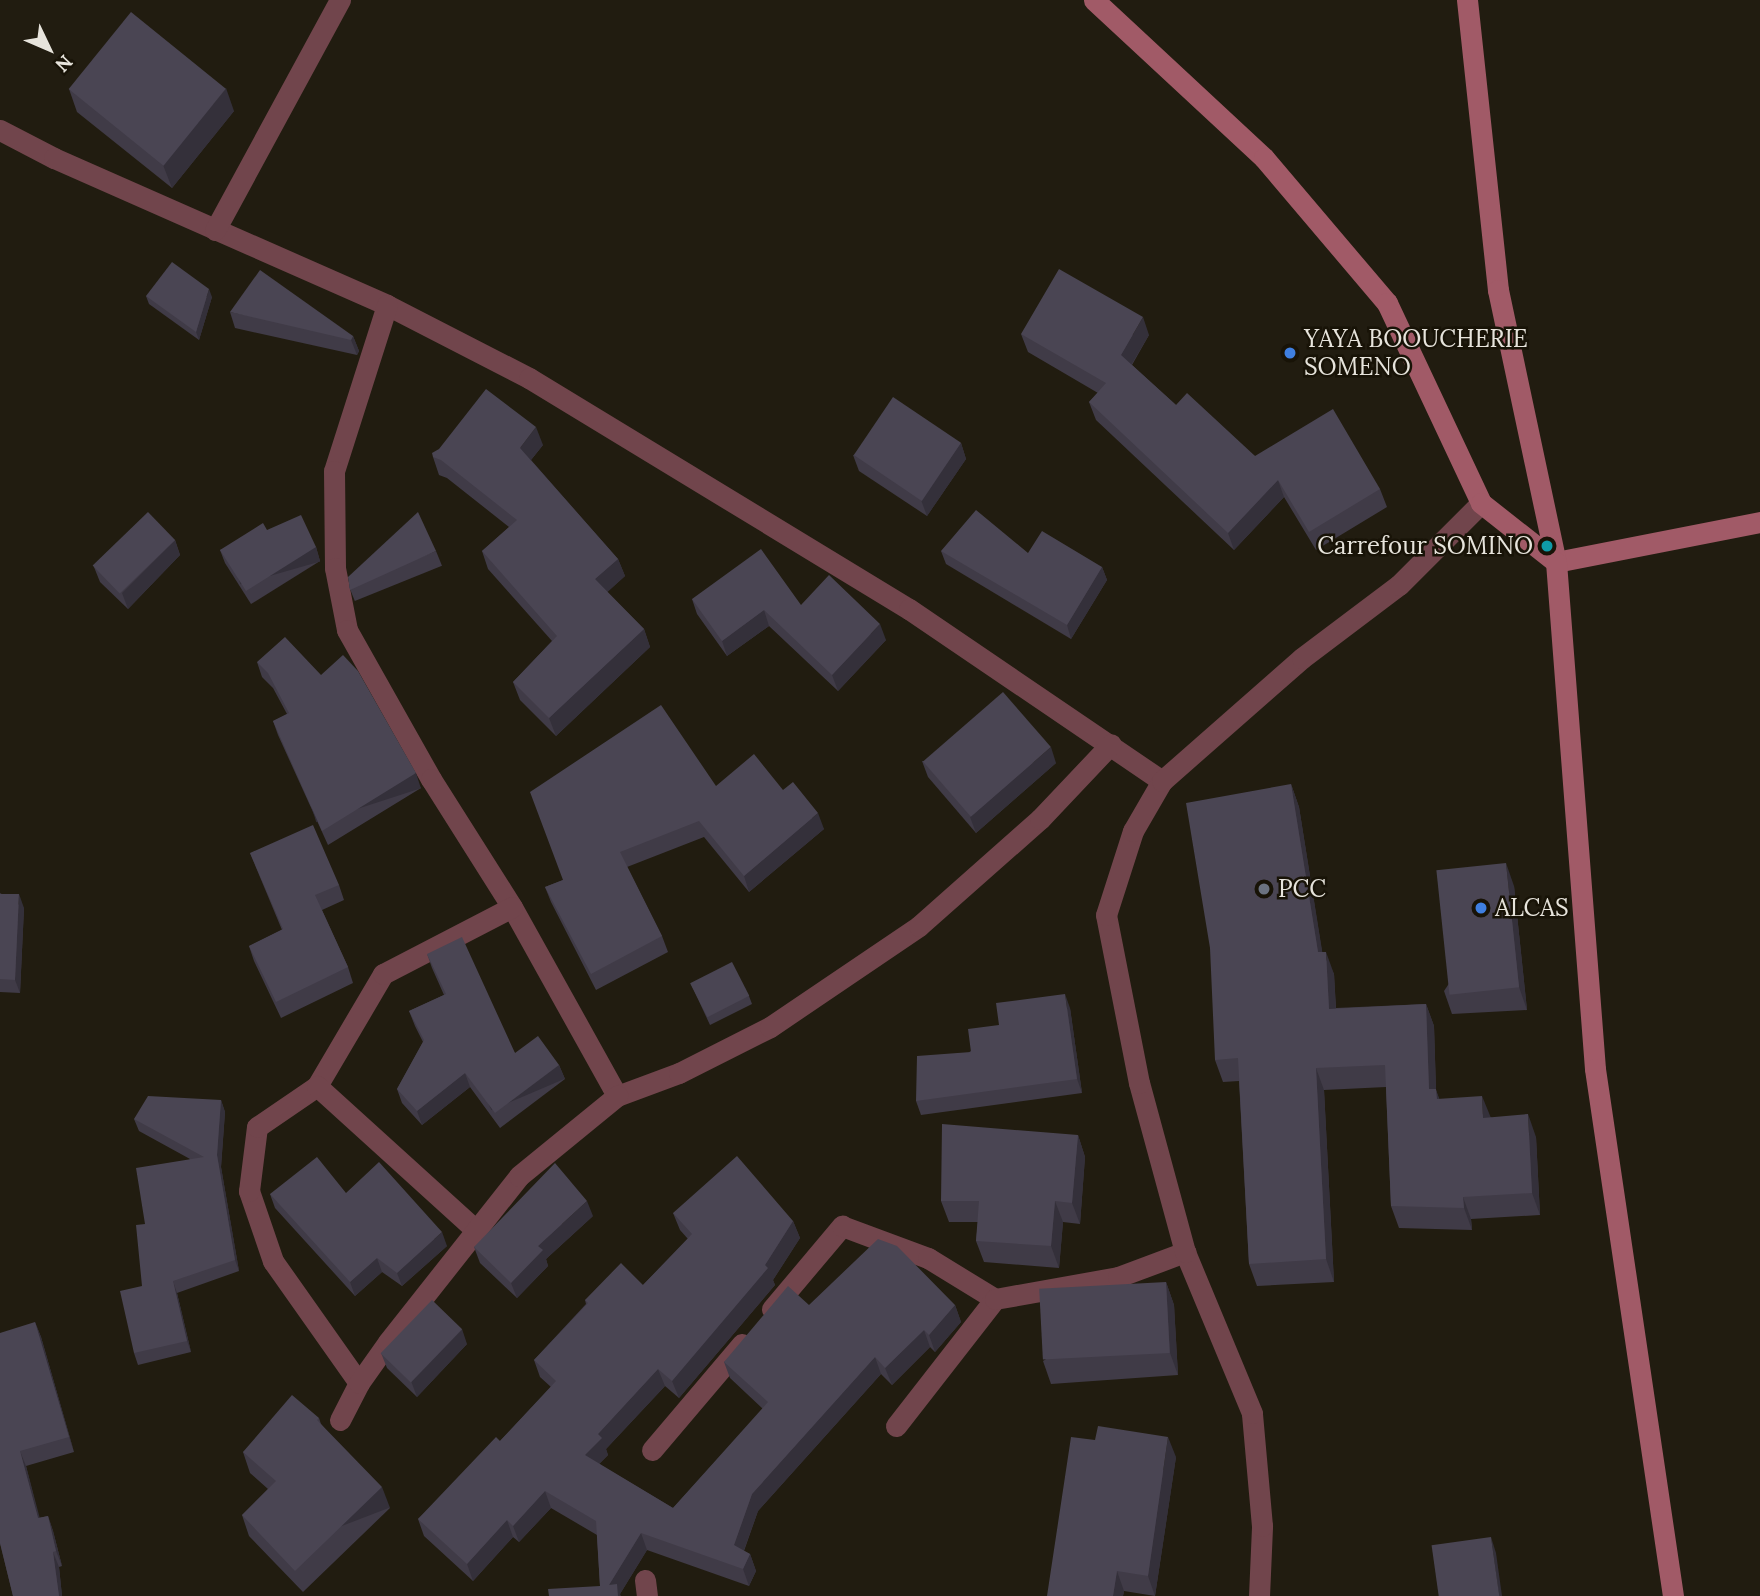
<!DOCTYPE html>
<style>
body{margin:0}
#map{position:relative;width:1760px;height:1596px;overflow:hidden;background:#211c10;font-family:Lora,serif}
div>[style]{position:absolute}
.street>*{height:21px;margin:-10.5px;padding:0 10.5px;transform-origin:10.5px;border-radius:10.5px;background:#71454c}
.secondary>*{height:21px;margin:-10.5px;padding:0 10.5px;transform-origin:10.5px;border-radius:10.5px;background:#a15a67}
.wall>*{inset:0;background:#403b47;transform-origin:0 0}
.shaded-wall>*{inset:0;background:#34303a;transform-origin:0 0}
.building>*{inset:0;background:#4a4553;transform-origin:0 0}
.dots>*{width:19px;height:19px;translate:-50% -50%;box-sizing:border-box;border:4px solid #181307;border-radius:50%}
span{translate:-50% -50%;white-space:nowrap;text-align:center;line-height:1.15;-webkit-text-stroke:5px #181307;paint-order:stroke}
.poi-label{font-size:24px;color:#e7e4dc}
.left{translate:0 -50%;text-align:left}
.right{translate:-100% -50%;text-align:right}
.north{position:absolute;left:14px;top:14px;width:70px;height:70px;-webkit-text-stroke:5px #181307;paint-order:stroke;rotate:134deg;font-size:19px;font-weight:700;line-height:28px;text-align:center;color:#e7e4dc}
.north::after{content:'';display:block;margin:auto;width:24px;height:32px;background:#e7e4dc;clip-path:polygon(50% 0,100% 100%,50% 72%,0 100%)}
</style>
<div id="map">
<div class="street">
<div style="left:0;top:130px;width:61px;rotate:27.4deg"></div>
<div style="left:54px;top:158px;width:364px;rotate:23.8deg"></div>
<div style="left:387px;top:305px;width:160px;rotate:27.2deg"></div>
<div style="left:529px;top:378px;width:445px;rotate:31.3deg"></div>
<div style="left:909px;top:609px;width:306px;rotate:34.2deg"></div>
<div style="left:215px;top:230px;width:262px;rotate:-61.5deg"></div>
<div style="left:387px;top:305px;width:174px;rotate:107.7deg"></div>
<div style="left:334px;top:471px;width:97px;rotate:89.4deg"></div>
<div style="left:335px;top:568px;width:63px;rotate:79deg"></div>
<div style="left:347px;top:630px;width:171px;rotate:60.6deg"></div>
<div style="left:431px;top:779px;width:151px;rotate:57.7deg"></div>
<div style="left:512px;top:907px;width:216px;rotate:60.9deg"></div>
<div style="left:617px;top:1096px;width:66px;rotate:-20.4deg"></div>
<div style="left:679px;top:1073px;width:102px;rotate:-26.8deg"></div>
<div style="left:770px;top:1027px;width:180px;rotate:-34.1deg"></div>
<div style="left:919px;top:926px;width:162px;rotate:-41.5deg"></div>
<div style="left:1040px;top:819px;width:103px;rotate:-46.6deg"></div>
<div style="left:317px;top:1086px;width:130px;rotate:-59.5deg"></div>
<div style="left:383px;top:974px;width:145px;rotate:-27.4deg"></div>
<div style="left:772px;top:1309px;width:109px;rotate:-49.9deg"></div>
<div style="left:842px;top:1226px;width:92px;rotate:20.4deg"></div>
<div style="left:928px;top:1258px;width:79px;rotate:31.5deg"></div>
<div style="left:359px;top:1383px;width:149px;rotate:-125.2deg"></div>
<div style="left:273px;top:1261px;width:74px;rotate:-108.9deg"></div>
<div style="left:249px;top:1191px;width:64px;rotate:-82.9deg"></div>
<div style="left:257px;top:1127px;width:73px;rotate:-34.3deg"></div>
<div style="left:317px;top:1086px;width:215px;rotate:42.2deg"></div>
<div style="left:340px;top:1420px;width:42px;rotate:-62.8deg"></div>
<div style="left:359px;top:1383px;width:50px;rotate:-54.7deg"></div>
<div style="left:388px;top:1342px;width:211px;rotate:-51.7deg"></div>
<div style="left:519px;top:1176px;width:127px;rotate:-39.2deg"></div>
<div style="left:896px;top:1426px;width:161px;rotate:-52.1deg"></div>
<div style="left:995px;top:1299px;width:125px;rotate:-10.1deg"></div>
<div style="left:1118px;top:1277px;width:72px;rotate:-20.5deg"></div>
<div style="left:652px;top:1450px;width:139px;rotate:-49.7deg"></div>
<div style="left:645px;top:1580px;width:16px;rotate:83deg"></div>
<div style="left:1259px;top:1596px;width:70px;rotate:-87.5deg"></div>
<div style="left:1262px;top:1526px;width:113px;rotate:-95.1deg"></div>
<div style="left:1252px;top:1413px;width:174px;rotate:-112.6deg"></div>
<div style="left:1185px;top:1252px;width:175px;rotate:-105.2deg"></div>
<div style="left:1139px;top:1083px;width:171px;rotate:-101.1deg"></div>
<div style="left:1106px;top:915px;width:88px;rotate:-72.2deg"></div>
<div style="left:1133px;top:831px;width:58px;rotate:-59.9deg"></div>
<div style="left:1162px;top:781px;width:186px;rotate:-41.3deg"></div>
<div style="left:1302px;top:658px;width:121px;rotate:-37deg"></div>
<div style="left:1399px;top:585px;width:116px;rotate:-45deg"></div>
</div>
<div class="secondary">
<div style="left:1094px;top:0;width:232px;rotate:42.9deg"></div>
<div style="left:1264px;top:158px;width:190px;rotate:49.7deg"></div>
<div style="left:1387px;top:303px;width:221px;rotate:64.8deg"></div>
<div style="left:1481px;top:503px;width:95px;rotate:38.2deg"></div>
<div style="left:1556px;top:562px;width:208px;rotate:-11.1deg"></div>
<div style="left:1467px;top:0;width:292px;rotate:83.9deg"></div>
<div style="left:1498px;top:290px;width:278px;rotate:78deg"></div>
<div style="left:1556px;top:562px;width:508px;rotate:85.6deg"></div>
<div style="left:1595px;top:1069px;width:533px;rotate:81.58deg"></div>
</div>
<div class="wall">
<div style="clip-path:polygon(69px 89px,234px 111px,172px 188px,77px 112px)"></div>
<div style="clip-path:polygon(146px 296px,212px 297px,199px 340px,149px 304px)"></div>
<div style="clip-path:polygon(230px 312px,353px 336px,359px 351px,357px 355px,235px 328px)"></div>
<div style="clip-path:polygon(1021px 334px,1149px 335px,1132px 365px,1176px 405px,1255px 456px,1380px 489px,1387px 507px,1316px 550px,1284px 497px,1234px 550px,1096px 420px,1089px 402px,1098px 393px,1028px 352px)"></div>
<div style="clip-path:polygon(961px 443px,966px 459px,927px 516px,859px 471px,853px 455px)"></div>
<div style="clip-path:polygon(543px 445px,531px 460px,618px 559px,625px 576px,607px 592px,644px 629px,650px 647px,556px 736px,520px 700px,513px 682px,552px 641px,488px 569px,482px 551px,509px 527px,447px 478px,439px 475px,433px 457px)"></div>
<div style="clip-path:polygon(267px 530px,316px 547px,320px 561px,251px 604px,225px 563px,220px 550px)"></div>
<div style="clip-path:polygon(175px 540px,180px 555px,128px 609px,100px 582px,94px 567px)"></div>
<div style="left:436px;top:551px;width:16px;height:94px;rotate:68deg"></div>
<div style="clip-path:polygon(941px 551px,1028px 553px,1102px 567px,1107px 580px,1071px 639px,946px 564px)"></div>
<div style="clip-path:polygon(692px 599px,801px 605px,886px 640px,838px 691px,769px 626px,727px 656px,697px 614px)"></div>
<div style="clip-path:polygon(257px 662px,321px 675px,421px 788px,328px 845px,278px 735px,273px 721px,287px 714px,273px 688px,262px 677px)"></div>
<div style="clip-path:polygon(922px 761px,1056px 763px,976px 833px,928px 777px)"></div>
<div style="clip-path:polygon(1291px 784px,1299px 807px,1322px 952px,1334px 974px,1336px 1008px,1426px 1004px,1434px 1026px,1436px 1090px,1439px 1099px,1490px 1117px,1536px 1137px,1540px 1215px,1471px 1219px,1472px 1230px,1399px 1228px,1391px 1206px,1386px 1087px,1324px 1090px,1334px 1282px,1257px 1286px,1249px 1264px,1239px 1081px,1223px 1082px,1215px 1060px)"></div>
<div style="clip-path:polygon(716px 786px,783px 790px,824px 829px,749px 892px,704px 837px,627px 867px,662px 936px,668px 952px,596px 990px,551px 902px,545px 887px,563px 880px)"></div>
<div style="clip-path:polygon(250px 853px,339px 885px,344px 900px,322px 910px,348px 967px,353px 983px,281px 1018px,254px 961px,249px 946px,282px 930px)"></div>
<div style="clip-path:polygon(1514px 886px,1527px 1010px,1452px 1014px,1444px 991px)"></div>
<div style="clip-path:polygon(0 893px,24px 908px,20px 993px,0 992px)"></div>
<div style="clip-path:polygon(427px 954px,515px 1053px,559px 1065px,565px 1079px,500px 1128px,470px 1087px,422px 1125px,402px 1103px,397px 1089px,423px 1042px,415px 1026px,409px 1011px,444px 995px,432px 968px)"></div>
<div style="clip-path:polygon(691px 984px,749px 996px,752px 1004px,710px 1025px)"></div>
<div style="clip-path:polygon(1070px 1008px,1082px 1093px,921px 1115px,916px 1101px,999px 1025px)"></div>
<div style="clip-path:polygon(221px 1100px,225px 1112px,221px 1167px,239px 1271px,177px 1293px,191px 1352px,138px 1365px,134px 1353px,142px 1286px,145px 1224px,190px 1159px,139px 1131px,134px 1119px)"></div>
<div style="clip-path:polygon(1078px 1135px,1085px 1157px,1080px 1224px,1063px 1222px,1059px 1268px,984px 1262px,976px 1241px,978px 1222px,949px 1222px,941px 1201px)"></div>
<div style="clip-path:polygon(346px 1193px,447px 1246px,402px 1286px,382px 1272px,355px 1296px,275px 1208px,270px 1194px)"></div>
<div style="clip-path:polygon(673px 1213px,793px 1221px,800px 1238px,773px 1280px,775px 1285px,679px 1398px,665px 1386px,606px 1449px,608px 1455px,599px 1464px,673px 1508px,763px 1409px,730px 1378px,724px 1362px,809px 1305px,955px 1305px,961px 1322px,935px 1352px,930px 1347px,892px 1385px,881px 1374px,758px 1511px,744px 1551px,750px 1554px,756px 1571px,749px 1586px,647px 1550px,620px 1594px,600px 1586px,597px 1535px,551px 1508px,519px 1542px,513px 1537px,473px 1581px,424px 1536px,418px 1519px,500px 1441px,551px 1387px,540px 1377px,534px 1360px,586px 1304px,585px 1300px,643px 1285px,688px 1239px,680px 1230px)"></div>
<div style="clip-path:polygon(593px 1216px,546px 1259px,548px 1266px,517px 1298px,480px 1263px,474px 1247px)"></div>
<div style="clip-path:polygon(1166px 1282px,1174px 1305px,1178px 1375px,1051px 1384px,1043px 1361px)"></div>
<div style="clip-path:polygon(35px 1322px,41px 1337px,74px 1452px,26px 1466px,39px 1518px,48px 1516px,53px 1531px,62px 1566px,59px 1567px,62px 1596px,13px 1596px,0 1543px)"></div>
<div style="clip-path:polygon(467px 1344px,417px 1397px,387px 1368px,381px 1353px)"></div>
<div style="clip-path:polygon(319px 1418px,321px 1424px,390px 1508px,303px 1592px,249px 1536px,242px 1515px,268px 1489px,250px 1473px,243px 1452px)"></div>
<div style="clip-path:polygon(1176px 1457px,1155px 1596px,1124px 1591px,1123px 1596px,1047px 1596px)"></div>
</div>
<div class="shaded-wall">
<div style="clip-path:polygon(226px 88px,234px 111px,172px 188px,163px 165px)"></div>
<div style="clip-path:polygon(209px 289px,212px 297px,199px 340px,196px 332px)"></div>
<div style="clip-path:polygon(1143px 317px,1149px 335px,1127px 372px,1121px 355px)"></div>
<div style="clip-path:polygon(353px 336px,359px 351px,357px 355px,351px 340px)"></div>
<div style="clip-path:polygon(536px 427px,543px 445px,526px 466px,520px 448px)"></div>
<div style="clip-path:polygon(961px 443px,966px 459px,927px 516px,921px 500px)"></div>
<div style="clip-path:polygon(1278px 480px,1284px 497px,1234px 550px,1228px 533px)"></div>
<div style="clip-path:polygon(175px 540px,180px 555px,128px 609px,122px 593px)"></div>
<div style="left:316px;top:547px;width:15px;height:83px;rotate:74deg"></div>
<div style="clip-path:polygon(618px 559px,625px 576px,602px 597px,595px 579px)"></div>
<div style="clip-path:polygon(1102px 567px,1107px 580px,1071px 639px,1067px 625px)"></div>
<div style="clip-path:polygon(764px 610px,769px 626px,727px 656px,722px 641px)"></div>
<div style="clip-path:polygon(880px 624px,886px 640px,838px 691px,832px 675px)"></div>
<div style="clip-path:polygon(644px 629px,650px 647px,556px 736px,549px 718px)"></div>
<div style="clip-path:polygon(1051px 747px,1056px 763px,976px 833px,970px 817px)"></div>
<div style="left:416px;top:773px;width:16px;height:110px;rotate:72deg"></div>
<div style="clip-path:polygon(1291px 784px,1299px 807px,1326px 975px,1318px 952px)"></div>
<div style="clip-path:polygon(818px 813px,824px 829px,749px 892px,744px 876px)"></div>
<div style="clip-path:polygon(1506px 863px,1514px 886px,1527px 1010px,1519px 987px)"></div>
<div style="clip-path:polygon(19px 894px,24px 908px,20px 993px,15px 980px)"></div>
<div style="clip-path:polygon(1326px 952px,1334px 974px,1337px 1031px,1329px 1009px)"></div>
<div style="clip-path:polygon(1065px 994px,1070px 1008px,1082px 1093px,1077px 1079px)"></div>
<div style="clip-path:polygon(1426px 1004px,1434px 1026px,1436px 1090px,1444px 1111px,1429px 1089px)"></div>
<div style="left:559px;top:1065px;width:15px;height:80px;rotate:67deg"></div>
<div style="clip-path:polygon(1316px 1068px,1324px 1090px,1334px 1282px,1326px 1259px)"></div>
<div style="clip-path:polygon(465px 1073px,470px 1087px,422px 1125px,417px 1111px)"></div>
<div style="clip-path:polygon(1482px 1096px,1491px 1118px,1483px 1118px)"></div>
<div style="clip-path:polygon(221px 1100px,225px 1112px,221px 1167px,239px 1271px,235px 1260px,217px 1155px)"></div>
<div style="clip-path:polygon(1528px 1114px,1536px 1137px,1540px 1215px,1532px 1193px)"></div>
<div style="clip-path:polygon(1078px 1135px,1085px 1157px,1080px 1224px,1072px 1203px)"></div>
<div style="clip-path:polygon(1463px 1197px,1471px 1219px,1472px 1230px,1464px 1208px)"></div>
<div style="clip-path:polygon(587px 1201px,593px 1216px,546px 1259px,548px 1266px,517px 1298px,511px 1283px,538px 1246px)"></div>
<div style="clip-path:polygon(1055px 1201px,1063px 1222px,1059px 1268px,1051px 1246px)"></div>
<div style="clip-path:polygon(793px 1221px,800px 1238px,773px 1280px,775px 1285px,679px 1398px,672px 1381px,765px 1265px)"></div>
<div style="clip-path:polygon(442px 1232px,447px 1246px,402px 1286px,397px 1273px)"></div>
<div style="clip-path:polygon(377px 1258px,382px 1272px,355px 1296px,350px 1282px)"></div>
<div style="clip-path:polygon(173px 1281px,177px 1293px,191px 1352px,187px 1341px)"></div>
<div style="clip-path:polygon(1166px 1282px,1174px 1305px,1178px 1375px,1170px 1353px)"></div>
<div style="clip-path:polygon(955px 1305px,961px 1322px,935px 1352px,929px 1335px)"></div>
<div style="clip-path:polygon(35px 1322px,41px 1337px,74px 1452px,69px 1437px)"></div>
<div style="clip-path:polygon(462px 1329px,467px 1344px,417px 1397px,411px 1381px)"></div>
<div style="clip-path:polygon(924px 1330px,930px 1347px,892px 1385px,885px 1368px)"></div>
<div style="clip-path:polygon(875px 1357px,881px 1374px,758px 1511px,740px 1561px,734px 1545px,752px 1494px)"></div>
<div style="clip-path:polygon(658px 1369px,665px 1386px,606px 1449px,608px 1455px,591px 1472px,585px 1455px,598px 1434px)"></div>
<div style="clip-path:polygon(1168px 1437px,1176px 1457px,1155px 1596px,1148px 1576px)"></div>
<div style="clip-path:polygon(20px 1451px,26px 1466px,44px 1534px,38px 1518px)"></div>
<div style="left:382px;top:1487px;width:22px;height:121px;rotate:69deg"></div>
<div style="clip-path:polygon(545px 1491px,551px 1508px,519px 1542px,513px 1526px)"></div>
<div style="clip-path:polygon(48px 1516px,53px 1531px,62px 1566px,56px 1551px)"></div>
<div style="clip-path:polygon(507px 1520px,513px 1537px,473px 1581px,467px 1564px)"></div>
<div style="clip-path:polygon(641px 1533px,647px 1550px,620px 1594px,621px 1596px,613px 1596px,609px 1585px)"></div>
<div style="clip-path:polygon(1491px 1537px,1496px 1553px,1502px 1596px,1499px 1596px)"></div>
<div style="clip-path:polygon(53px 1552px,59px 1567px,62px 1596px,59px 1596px)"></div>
<div style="clip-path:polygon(750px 1554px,756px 1571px,749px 1586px,743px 1569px)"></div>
<div style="clip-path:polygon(1117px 1571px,1124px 1591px,1123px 1596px,1113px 1596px)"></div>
</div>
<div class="building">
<div style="left:131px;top:12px;width:122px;height:99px;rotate:39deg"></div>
<div style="clip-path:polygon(172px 262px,209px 289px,196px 332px,146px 296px)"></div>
<div style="clip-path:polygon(1059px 269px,1143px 317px,1121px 355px,1176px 405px,1187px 393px,1255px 456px,1333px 409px,1380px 489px,1309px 532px,1278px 480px,1228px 533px,1089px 402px,1106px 383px,1021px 334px)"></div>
<div style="clip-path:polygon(260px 270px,353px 336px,351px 340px,230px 312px)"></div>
<div style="clip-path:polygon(486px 389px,536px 427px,520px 448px,618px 559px,595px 579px,644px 629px,549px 718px,513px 682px,557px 636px,482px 551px,517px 520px,441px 460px,433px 457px,432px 453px,439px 449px)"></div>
<div style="left:893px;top:397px;width:82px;height:70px;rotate:34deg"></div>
<div style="clip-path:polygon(976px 510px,1028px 553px,1042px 531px,1102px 567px,1067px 625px,941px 551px)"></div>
<div style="left:148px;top:512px;width:39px;height:77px;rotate:46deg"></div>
<div style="clip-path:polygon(418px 512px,436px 551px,350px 590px,348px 577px)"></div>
<div style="clip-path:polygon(301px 515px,316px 547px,246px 591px,220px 550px,263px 523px,267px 530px)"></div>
<div style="clip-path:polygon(761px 549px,801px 605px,829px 575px,880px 624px,832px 675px,764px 610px,722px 641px,692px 599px)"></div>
<div style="clip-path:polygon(285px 637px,321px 675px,343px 655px,358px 671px,416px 773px,322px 831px,273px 721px,289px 713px,268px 673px,257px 662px)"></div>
<div style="left:1003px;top:692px;width:73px;height:106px;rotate:49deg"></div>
<div style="clip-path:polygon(661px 705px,716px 786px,754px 754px,783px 790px,793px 782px,818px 813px,744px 876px,699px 821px,620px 852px,662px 936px,591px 974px,545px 887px,563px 880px,530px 792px)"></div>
<div style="clip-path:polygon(1291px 784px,1318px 952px,1326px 952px,1329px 1009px,1426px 1004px,1429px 1089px,1436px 1089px,1437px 1099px,1482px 1096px,1483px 1118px,1528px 1114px,1532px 1193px,1463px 1197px,1464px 1208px,1391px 1206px,1385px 1065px,1316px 1068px,1326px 1259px,1249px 1264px,1238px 1058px,1215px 1060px,1210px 948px,1186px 803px)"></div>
<div style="clip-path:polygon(313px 825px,339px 885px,315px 895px,348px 967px,276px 1002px,249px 946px,283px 929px,250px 853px)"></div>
<div style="left:1506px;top:863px;width:125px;height:70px;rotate:84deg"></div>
<div style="clip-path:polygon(0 894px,19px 894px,15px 980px,0 979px)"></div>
<div style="clip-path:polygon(462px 937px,515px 1053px,538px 1036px,559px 1065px,495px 1113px,465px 1073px,417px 1111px,397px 1089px,424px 1040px,409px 1011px,446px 994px,427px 954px)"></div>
<div style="left:732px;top:962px;width:38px;height:47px;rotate:63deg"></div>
<div style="clip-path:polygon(1065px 994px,1077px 1079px,916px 1101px,917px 1056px,971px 1052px,968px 1029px,999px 1025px,996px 1003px)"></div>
<div style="clip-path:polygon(148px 1096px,221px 1100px,217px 1155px,235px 1260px,173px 1281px,187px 1341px,134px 1353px,120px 1291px,142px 1286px,136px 1225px,145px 1224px,136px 1168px,204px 1157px,134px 1119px)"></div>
<div style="clip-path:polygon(942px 1124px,1078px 1135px,1072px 1203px,1055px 1201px,1051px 1246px,976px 1241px,979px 1201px,941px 1201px)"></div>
<div style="clip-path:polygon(737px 1156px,793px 1221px,765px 1265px,768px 1268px,672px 1381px,658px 1369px,598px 1434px,602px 1438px,585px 1455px,673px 1508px,768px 1402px,724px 1362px,788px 1286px,809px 1305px,878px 1239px,897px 1246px,955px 1305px,929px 1335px,924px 1330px,885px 1368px,875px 1357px,752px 1494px,734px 1545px,750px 1554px,743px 1569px,641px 1533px,609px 1585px,617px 1584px,618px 1596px,549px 1596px,548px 1589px,600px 1586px,596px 1521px,545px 1491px,513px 1526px,507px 1520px,467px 1564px,418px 1519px,496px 1437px,500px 1441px,556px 1381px,534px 1360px,588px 1303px,585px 1300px,621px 1263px,643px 1285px,692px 1234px,673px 1213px)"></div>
<div style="clip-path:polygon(317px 1157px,346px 1193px,379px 1162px,442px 1232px,397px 1273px,377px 1258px,350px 1282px,270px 1194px)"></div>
<div style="clip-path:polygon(555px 1163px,587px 1201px,538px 1246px,543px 1250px,511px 1283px,474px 1247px)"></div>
<div style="left:1166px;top:1282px;width:71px;height:127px;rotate:87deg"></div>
<div style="left:432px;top:1300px;width:42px;height:74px;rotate:44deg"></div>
<div style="clip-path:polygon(35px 1322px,69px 1437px,20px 1451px,38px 1518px,48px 1516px,56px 1551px,53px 1552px,59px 1596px,13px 1596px,0 1543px,0 1333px)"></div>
<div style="clip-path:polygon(292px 1395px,319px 1418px,317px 1420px,382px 1487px,295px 1571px,242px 1515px,276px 1481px,243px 1452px)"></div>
<div style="clip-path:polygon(1098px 1426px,1168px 1437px,1148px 1576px,1117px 1571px,1113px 1596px,1047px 1596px,1071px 1437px,1095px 1440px)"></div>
<div style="left:1491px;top:1537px;width:60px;height:60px;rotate:82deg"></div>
</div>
<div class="dots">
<div style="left:1290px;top:353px;background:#3f7fe0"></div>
<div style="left:1547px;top:546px;background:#0f9aa8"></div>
<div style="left:1264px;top:889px;background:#6b7280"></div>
<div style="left:1481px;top:908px;background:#3f7fe0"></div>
</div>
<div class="poi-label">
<span class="left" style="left:1304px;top:353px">YAYA BOOUCHERIE<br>SOMENO</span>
<span class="right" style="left:1533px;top:546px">Carrefour SOMINO</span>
<span class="left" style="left:1278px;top:889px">PCC</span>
<span class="left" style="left:1495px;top:908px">ALCAS</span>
</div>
<div class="north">N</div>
</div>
